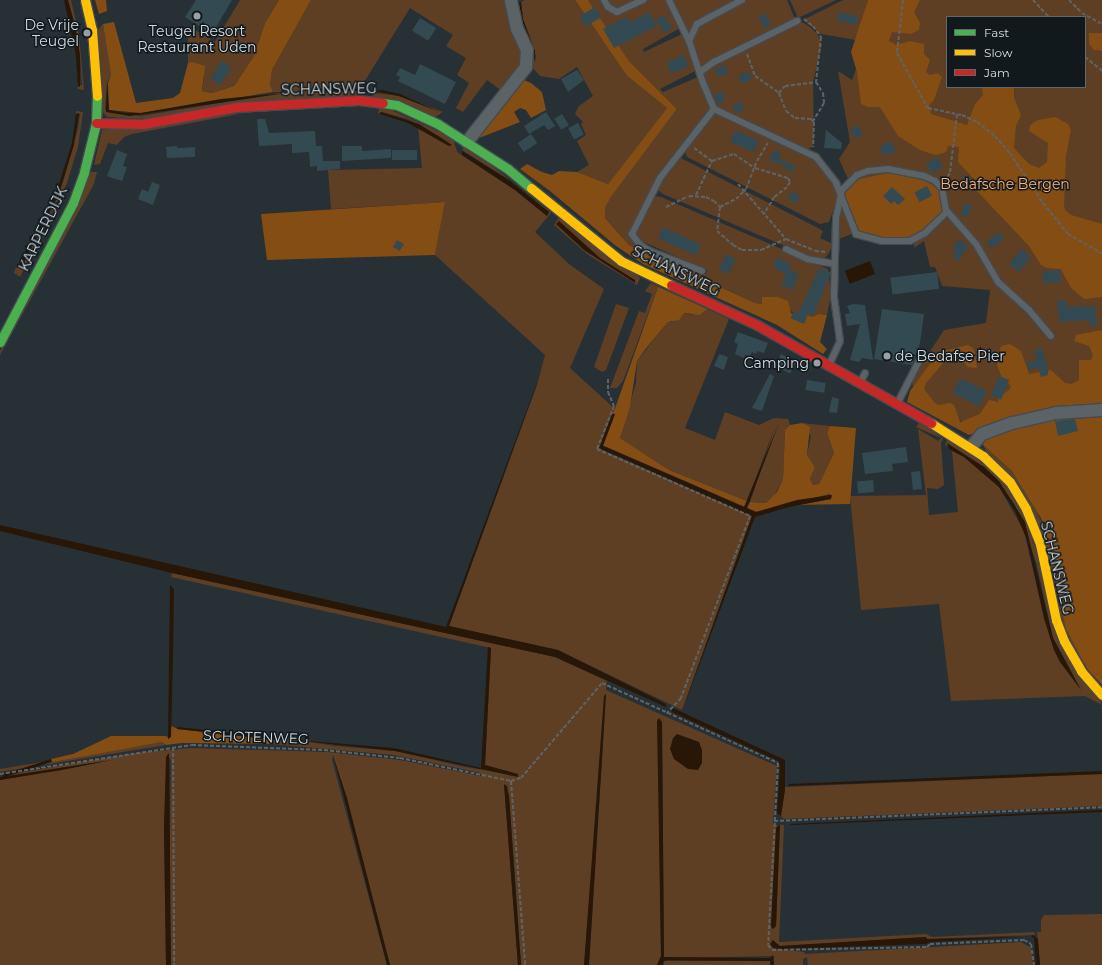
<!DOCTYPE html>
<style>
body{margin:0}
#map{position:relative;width:1102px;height:965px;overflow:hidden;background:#263035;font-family:Montserrat,sans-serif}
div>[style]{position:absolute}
.green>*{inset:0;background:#5f3f24;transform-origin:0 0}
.forest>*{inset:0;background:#844d13}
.water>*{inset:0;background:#281607;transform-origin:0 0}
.building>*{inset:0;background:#344a52;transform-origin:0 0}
.path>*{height:2px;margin-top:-1px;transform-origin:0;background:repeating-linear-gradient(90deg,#5c6467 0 4px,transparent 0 6px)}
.roads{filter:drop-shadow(1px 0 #434b50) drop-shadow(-1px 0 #434b50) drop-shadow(0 1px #434b50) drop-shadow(0 -1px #434b50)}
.lane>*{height:6px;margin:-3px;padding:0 3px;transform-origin:3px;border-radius:3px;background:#5c6366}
.street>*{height:12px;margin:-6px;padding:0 6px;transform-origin:6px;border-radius:6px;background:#5c6366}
.fast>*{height:9px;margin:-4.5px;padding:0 4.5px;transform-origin:4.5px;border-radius:4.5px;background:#4caf50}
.slow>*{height:9px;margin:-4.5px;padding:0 4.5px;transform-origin:4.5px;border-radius:4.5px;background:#ffc107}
.jam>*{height:9px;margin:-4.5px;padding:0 4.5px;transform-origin:4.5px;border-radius:4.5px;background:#c62828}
.dots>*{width:11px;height:11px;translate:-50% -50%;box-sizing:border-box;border:2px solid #11191d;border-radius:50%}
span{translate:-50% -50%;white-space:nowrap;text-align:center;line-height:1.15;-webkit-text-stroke:3px #11191d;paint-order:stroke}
.poi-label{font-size:14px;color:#d3dee4}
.right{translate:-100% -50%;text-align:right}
.left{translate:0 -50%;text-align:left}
.street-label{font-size:14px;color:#d3dee4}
.park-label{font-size:14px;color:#feb478}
.legend{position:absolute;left:946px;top:16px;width:140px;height:72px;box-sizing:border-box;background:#11191d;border:1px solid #5f686d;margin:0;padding:5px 7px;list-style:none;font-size:12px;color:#d3dee4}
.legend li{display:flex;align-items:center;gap:8px;height:20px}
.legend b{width:20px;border:1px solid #5f686d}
</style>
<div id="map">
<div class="green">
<i style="clip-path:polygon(68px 0,71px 0,79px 34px,84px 90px,78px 89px,78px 86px,82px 85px,80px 55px)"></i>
<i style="clip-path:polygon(240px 0,279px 0,265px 23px,254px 56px,234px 86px,212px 93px,202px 91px,204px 78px,188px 63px,188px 26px,215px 42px)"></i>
<i style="clip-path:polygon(evenodd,311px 0,507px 0,523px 55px,521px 67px,502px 91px,487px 80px,463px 112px,456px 108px,469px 83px,457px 75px,466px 58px,446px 46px,453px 35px,410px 8px,361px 87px,364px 87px,361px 95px,149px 119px,107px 117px,102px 111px,97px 31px,103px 24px,111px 75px,107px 83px,105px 110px,141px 116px,285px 92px,273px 92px,270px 85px,272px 70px,311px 0,360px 87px,362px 89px,339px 92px,320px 93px,318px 91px,360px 87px)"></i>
<i style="clip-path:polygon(525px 0,575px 0,627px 76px,667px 108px,608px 184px,577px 172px,589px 165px,577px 141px,586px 135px,581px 124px,583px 122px,575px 114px,579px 106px,593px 96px,577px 67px,559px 79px,540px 76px,532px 67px,514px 3px,518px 3px,535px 62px,536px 56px,523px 19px,521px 2px)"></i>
<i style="clip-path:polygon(588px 0,600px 0,612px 13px,620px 15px,647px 0,667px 0,680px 28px,643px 49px,644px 52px,684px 33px,697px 70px,660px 89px,663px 92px,698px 77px,710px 105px,709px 110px,658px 178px,630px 237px,633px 243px,706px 274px,707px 270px,637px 239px,634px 234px,654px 196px,661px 197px,828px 269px,831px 294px,827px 315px,819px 314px,812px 317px,803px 313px,795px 315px,778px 297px,769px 297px,762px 304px,755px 303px,629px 245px,605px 218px,605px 208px,611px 197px,677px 109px,629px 61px)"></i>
<i style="clip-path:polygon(607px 0,638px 0,619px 9px,612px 8px)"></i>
<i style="clip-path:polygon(672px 0,739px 0,696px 23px,688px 33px)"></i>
<i style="clip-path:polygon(746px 0,787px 0,795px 19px,700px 68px,693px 45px,693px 32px,703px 22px)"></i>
<i style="clip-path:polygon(790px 0,836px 0,798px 18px)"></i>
<i style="clip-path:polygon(843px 0,868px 0,856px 40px,821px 34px,803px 20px)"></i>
<i style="clip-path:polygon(evenodd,881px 0,1102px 0,1102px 671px,983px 445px,1012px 471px,1031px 498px,1042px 523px,1036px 492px,979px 428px,931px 409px,910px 382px,944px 330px,986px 323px,990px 290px,942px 286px,935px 267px,930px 267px,924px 241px,914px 248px,916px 223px,847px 177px,839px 159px,850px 142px,838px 71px,852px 80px,881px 0,947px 17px,1085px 17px,1085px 87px,947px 87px,947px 17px)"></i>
<i style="clip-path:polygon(797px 23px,804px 23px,810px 27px,818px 35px,822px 45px,813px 82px,814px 141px,812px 147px,808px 149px,715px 105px,704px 78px,705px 71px,714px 64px)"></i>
<i style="clip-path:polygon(372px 89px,376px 93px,399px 96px,443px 112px,435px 117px,373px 97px)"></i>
<i style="clip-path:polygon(380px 105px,453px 138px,457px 152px,515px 190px,547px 216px,549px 213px,509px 180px,462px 150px,467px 146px,551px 213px,535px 232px,569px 264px,604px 289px,570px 368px,615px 409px,602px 450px,752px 516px,682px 710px,558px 650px,449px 626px,536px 388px,545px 355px,435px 255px,445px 202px,331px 209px,328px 170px,422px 168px,418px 127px,451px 143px,408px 119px,381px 112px,378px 114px)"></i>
<i style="clip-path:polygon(76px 111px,83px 112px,78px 147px,67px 183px,20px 277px,14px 273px,16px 267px,22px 266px,54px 206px,63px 182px,78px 128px,80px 114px,76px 114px)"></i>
<i style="clip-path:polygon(245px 113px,132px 134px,124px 137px,117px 145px,108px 143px,100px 164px,94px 165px,102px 130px)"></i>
<i style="clip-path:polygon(713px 113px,801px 152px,822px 166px,834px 184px,838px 197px,829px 222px,820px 224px,687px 157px,684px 150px)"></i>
<i style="clip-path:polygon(679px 157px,816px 227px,823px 231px,820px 238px,833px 244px,829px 253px,825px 258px,808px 256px,663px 194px,658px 190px,658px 184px)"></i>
<i style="clip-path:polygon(91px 172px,97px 172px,94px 184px,0 355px,0 351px,65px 230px)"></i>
<i style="clip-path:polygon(843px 204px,854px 233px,839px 239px,839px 222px)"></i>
<i style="clip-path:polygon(559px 217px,640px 278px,637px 285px,587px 254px,554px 225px)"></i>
<i style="clip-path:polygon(651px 283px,729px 319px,685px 428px,715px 440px,725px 412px,759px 425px,774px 418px,788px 419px,790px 425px,785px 430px,783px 479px,773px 498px,766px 503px,750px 502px,775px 427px,747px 501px,669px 470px,620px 438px,636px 383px,637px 361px,668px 322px,672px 322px,683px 313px,693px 315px,658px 287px,623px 381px,617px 388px,610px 388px,639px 311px,645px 313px,652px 294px,645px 291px)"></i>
<i style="clip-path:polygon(616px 304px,629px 308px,606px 370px,602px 372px,594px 367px)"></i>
<i style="clip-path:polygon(920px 421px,943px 439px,941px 443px,944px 485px,938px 489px,927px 488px,929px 515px,958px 512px,952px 451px,964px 457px,999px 487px,1024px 531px,1044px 618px,1054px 650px,1081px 690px,1053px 638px,1036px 562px,1015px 504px,984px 467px,945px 445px,947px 440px,969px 451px,1012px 492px,1102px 705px,1085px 696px,951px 701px,939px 604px,861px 610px,850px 496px,926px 495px,918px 429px,938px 441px,941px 438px,916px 427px)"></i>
<i style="clip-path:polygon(802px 423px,830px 426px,827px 433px,834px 453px,819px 484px,813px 485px,810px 479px,815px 467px,807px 455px,811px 436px)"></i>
<i style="clip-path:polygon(172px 573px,555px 657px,607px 681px,606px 690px,777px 766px,773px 825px,777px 825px,771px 926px,772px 929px,776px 926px,780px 825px,784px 825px,779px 942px,926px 934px,932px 937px,1034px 932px,1035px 935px,926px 939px,926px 937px,780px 946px,772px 940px,776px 949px,804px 952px,805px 954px,1021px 942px,1031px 948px,1033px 965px,808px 965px,807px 957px,803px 959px,803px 965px,774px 965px,774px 956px,664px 958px,662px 722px,658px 721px,661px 956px,657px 965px,589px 965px,606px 694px,584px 965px,521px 965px,509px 796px,504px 785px,518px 965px,390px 965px,333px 755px,332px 760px,387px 965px,171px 965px,169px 896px,171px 760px,167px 754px,164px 828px,166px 965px,0 965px,0 780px,112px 760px,10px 776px,0 776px,137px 753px,191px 748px,327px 752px,400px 760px,481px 776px,481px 773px,394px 755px,270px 744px,270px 739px,277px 739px,277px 737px,336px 746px,395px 751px,465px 767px,518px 775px,485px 765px,491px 648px,171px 577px)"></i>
<i style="clip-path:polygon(162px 742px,166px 745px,0 772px,0 769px)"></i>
<i style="clip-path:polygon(1102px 774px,1102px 806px,784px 819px,781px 816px,785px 787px)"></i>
<i style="clip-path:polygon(1102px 914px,1102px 965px,1040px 965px,1037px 932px,1041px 932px,1041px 920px,1044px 915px)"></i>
<i style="left:664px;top:961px;width:106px;height:4px"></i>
</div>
<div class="forest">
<i style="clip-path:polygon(95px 0,106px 0,107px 11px,99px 14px)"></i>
<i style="clip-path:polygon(279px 0,311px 0,272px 70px,270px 85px,273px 92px,141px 113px,109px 110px,108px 83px,111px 75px,103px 24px,114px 22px,136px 103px,173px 98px,180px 93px,188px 63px,192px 62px,205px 66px,202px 91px,212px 93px,234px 86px,254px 56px,265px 23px)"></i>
<i style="clip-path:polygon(575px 0,588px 0,629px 61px,677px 109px,611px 197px,605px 208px,605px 218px,629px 245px,755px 303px,762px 304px,762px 297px,778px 297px,788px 301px,791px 313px,795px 315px,803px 313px,812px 317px,819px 314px,827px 315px,820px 342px,827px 349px,823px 354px,777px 325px,643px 264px,616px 246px,550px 191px,520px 169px,527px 164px,542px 172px,552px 175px,559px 171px,577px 172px,608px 184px,667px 108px,627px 76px)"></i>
<i style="clip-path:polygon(868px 0,920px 0,914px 12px,920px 23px,919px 30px,911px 34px,892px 32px,889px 41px,896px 45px,910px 41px,924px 44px,924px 54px,930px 60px,926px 72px,930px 75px,938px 73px,942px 77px,934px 100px,929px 105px,931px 114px,967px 125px,975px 104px,983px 95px,982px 87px,1014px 87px,1014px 98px,1021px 115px,1016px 126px,1014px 148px,1029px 164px,1039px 168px,1047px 162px,1048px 143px,1029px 131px,1030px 125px,1038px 120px,1055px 117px,1068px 124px,1071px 130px,1066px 156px,1064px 205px,1065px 210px,1071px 215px,1102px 224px,1102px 297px,1084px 299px,1071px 288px,1061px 269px,1047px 268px,1041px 265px,1029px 246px,977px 191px,974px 179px,958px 162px,959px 147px,948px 146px,946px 152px,936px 155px,920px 150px,898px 136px,880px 107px,868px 107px,861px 104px,857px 72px,851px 52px)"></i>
<i style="clip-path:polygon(1089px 33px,1102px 33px,1102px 51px,1094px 50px,1089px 44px)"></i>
<i style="clip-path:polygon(524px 80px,531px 83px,542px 92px,546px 110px,531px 118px,526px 110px,520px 108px,514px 112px,520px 122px,479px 138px)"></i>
<i style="clip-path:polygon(888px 173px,922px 179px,939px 189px,944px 211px,932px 226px,906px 241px,869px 237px,856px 230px,844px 197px,846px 188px,860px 179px)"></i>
<i style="clip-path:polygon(445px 202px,435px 255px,267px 260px,261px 214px)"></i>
<i style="clip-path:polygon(658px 287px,707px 309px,700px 315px,684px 313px,679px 320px,668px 322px,644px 351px,637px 361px,630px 407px,620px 438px,669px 470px,747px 501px,745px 507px,602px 445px)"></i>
<i style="clip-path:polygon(1102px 330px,1102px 408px,1001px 423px,969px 435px,907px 402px,910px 391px,939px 352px,968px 345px,973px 348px,975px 353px,977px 368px,968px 367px,962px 360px,944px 362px,926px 383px,924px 389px,935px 403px,939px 405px,950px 403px,954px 405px,960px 422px,980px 414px,989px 400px,998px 402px,1000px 396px,1009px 390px,1011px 386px,1002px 378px,997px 365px,1001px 346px,1010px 344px,1021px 351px,1029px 374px,1051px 370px,1065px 383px,1072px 384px,1079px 380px,1079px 360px,1091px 360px,1093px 355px,1089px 346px,1074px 341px,1076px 335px)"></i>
<i style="clip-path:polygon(1102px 413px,1102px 685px,1088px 670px,1066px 629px,1044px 523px,1012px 471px,983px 445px,985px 438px,1039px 420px)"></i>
<i style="clip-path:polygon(802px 423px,810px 427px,807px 455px,815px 467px,810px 479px,813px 485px,819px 484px,834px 453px,827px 433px,830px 426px,856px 428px,850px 504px,796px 505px,831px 499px,830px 494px,756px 512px,747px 508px,750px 502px,766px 503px,777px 492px,783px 479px,785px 430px,790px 425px)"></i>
<i style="clip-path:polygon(171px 726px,178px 729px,270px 739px,270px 744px,182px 743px,166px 745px,162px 742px,52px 762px,51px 759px,73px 754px,111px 736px,166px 736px,167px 738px)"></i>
</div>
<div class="water">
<i style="clip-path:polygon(64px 0,68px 0,75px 25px,80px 55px,80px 87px,78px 86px,76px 55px)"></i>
<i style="clip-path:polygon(521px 2px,523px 19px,535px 51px,535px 62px,534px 51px,521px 19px,518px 3px)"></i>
<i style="clip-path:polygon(107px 83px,109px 110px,126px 113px,141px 113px,221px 99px,286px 93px,130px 116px,106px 112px)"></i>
<i style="clip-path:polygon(360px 87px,360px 91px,318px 91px,319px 89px)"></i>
<i style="clip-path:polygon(382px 90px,400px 94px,439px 112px,399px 96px,374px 91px)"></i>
<i style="clip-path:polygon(381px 112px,419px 124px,452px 145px,449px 146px,408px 123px,380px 114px)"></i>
<i style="clip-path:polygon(79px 113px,74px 145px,59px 193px,22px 266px,17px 268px,59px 184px,72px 143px,76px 114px)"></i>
<i style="clip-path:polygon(462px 151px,509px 180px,549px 212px,547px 216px,515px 190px,462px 155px)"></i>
<i style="clip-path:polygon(559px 221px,600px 258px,635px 280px,635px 283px,584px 250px,556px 224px)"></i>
<i style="left:870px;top:261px;width:14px;height:27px;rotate:69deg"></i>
<i style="clip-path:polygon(545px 361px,449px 626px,558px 650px,666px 704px,666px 707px,555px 657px,172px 573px,0 531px,0 525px,446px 627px)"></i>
<i style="clip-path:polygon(612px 414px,615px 414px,603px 446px,744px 507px,779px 423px,747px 508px,756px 512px,797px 500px,832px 495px,831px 499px,789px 507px,755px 517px,684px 706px,752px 516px,599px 448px)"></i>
<i style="clip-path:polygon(947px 443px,984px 467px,999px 481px,1025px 522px,1053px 638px,1081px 690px,1060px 662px,1054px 650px,1044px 618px,1027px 540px,1015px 511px,999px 487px,964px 457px,949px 449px)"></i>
<i style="clip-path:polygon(170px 585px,174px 589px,173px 653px,171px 737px,168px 739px)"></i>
<i style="clip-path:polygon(488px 647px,491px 648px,485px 765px,518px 774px,518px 777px,395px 751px,284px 739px,394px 748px,481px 768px)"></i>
<i style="clip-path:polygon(606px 694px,589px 965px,584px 965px,604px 696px)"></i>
<i style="clip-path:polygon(673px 708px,785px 760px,785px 790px,781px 816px,777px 813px,780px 766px,778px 761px,672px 712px,671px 709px)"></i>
<i style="clip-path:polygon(659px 718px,662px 722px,664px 957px,770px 958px,773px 955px,774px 965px,771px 965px,770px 961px,667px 960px,664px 961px,662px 965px,657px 965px,661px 956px,657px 721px)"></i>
<i style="clip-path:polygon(177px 727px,277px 737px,277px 740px,177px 729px)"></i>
<i style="clip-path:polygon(677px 734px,699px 742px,702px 750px,702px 763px,698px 770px,688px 769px,674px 759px,670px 749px,673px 738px)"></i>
<i style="clip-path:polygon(169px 753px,171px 965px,166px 965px,164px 828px,166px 757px)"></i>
<i style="clip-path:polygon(333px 755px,347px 798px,390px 965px,387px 965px)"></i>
<i style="left:51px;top:759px;width:3px;height:51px;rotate:72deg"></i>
<i style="clip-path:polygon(112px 760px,62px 770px,0 780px,0 777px)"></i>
<i style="clip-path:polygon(1102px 771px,1102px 774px,788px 786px,789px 784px)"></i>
<i style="clip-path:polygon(504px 784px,507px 786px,509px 796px,521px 965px,518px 965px)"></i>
<i style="clip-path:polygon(1102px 810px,1102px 812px,790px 825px,791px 824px)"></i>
<i style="clip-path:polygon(780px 825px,776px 926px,773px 929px,771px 926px,776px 828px)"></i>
<i style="clip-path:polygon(1033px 935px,1038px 939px,1040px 965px,1036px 965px,1034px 938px,1031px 936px)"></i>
<i style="clip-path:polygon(926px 937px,927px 939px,1021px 937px,930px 942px,926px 944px,783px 949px,773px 948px,770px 944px,773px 940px,780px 946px)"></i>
</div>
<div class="building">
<i style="clip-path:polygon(196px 0,232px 0,212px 34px,185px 17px)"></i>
<i style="left:595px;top:7px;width:12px;height:18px;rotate:59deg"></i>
<i style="clip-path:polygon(649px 12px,657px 26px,614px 48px,603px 29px,626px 17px,630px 22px)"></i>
<i style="left:839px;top:12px;width:19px;height:9px;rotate:12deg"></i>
<i style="clip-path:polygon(766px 13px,771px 25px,764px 28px,758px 17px)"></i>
<i style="left:664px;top:15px;width:16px;height:9px;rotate:60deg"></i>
<i style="left:420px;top:18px;width:19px;height:15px;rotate:32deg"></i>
<i style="left:684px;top:55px;width:12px;height:19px;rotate:66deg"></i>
<i style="left:222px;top:61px;width:12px;height:21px;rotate:35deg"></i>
<i style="clip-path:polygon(420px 64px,456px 82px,445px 104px,398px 81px,400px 77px,396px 75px,400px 68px,415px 75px)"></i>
<i style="left:725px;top:65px;width:9px;height:11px;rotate:69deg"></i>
<i style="clip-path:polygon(577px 70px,584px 80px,568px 92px,561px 79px)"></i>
<i style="left:748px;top:71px;width:9px;height:11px;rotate:63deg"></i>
<i style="left:723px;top:92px;width:10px;height:9px;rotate:79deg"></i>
<i style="left:742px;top:102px;width:9px;height:9px;rotate:77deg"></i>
<i style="clip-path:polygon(546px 112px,555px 126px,548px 130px,544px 125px,529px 134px,524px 126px)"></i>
<i style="left:562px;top:114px;width:13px;height:9px;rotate:58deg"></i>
<i style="clip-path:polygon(257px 119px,265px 119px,269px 133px,315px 131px,316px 146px,322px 146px,323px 161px,340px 161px,340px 169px,317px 171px,317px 166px,310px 167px,309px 152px,292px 153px,292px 144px,259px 146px)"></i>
<i style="left:578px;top:123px;width:13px;height:11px;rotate:63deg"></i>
<i style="left:858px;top:125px;width:11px;height:9px;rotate:63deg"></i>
<i style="left:735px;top:130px;width:26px;height:13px;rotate:23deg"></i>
<i style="clip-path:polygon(826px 130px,842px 143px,841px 149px,824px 148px)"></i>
<i style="left:531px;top:134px;width:11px;height:16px;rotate:56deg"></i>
<i style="clip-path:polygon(892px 141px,896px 152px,883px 156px,880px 146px)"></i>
<i style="clip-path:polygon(177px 146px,177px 148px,195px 147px,195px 157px,167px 158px,166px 147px)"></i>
<i style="clip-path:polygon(342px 146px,362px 146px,362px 151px,391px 149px,391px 158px,342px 161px)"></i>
<i style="clip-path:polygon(117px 150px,127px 154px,123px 166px,127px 167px,122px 181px,107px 176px)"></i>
<i style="left:417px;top:150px;width:10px;height:25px;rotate:90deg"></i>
<i style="clip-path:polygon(774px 150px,781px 153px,779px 159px,797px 167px,790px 173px,778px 161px,776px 164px,769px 160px)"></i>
<i style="left:937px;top:157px;width:12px;height:13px;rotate:59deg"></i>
<i style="left:964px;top:175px;width:8px;height:12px;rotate:23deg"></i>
<i style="clip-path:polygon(152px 182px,160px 185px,153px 205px,138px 199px,142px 189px,148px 192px)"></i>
<i style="left:927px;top:186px;width:11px;height:14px;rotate:63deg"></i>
<i style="clip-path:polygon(892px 187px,905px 199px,898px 205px,894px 201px,891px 204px,883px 196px)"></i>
<i style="clip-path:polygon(791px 192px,800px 195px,797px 203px,788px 199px)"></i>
<i style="left:965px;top:203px;width:8px;height:12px;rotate:23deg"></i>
<i style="left:663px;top:227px;width:42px;height:12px;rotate:25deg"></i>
<i style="left:999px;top:232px;width:9px;height:16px;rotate:54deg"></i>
<i style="clip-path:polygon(959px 239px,968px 246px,959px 261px,952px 256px,956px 251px,953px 248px)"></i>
<i style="left:397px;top:240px;width:8px;height:8px;rotate:30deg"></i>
<i style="left:1021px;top:249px;width:13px;height:19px;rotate:39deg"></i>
<i style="left:726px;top:254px;width:11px;height:17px;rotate:27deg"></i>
<i style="clip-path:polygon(777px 257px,791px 264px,789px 269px,799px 274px,792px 290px,781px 285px,786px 274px,773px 267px)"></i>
<i style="clip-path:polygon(819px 268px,830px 272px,830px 275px,813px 316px,808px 314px,804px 324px,790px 318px,795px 311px,799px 312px)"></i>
<i style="left:1060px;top:270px;width:12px;height:18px;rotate:85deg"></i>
<i style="left:937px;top:272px;width:17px;height:47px;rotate:83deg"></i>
<i style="clip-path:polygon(1066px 300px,1067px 307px,1095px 306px,1097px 325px,1089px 326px,1089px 320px,1059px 322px,1057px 301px)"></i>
<i style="clip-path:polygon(853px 304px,865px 305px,873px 360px,862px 358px,859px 362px,850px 360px,860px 324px,847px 326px,845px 314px,850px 313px,847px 306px)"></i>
<i style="clip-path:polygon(882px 309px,924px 314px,920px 343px,912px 365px,874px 359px)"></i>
<i style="clip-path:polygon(738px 332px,768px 343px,764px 353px,757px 351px,756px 354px,752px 352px,750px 356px,745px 355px,744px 358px,735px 354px,738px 344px,734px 342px)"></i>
<i style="clip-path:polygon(1042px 349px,1048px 368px,1048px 375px,1041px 377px,1038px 367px,1029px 370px,1027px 362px,1037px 360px,1034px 350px)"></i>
<i style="clip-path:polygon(719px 354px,728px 357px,724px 370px,714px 366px)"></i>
<i style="left:781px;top:354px;width:17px;height:13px;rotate:28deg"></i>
<i style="clip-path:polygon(770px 374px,774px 376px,762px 411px,752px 408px)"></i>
<i style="left:999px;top:376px;width:11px;height:21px;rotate:22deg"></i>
<i style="left:960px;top:378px;width:30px;height:17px;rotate:26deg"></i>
<i style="left:807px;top:380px;width:19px;height:10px;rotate:9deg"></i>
<i style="clip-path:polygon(832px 397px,839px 399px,837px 413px,829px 412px)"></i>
<i style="clip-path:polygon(1075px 419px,1078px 431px,1058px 436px,1055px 421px)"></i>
<i style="clip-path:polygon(906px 447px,908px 462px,892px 464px,893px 471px,865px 474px,862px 453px)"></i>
<i style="left:920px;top:471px;width:18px;height:9px;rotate:84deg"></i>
<i style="left:873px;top:480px;width:12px;height:16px;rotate:85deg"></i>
</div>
<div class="path">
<i style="left:903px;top:0;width:53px;rotate:96.5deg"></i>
<i style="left:897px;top:53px;width:63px;rotate:60.6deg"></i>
<i style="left:928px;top:108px;width:35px;rotate:12deg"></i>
<i style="left:962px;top:115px;width:17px;rotate:25deg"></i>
<i style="left:977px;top:122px;width:23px;rotate:38deg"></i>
<i style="left:995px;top:136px;width:23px;rotate:49deg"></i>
<i style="left:1010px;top:153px;width:60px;rotate:56.6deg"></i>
<i style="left:1043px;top:203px;width:40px;rotate:51deg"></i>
<i style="left:1068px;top:234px;width:39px;rotate:30deg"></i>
<i style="left:1033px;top:0;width:23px;rotate:47deg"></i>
<i style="left:1069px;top:0;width:18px;rotate:45deg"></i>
<i style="left:1082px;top:13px;width:23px;rotate:29deg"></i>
<i style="left:804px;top:19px;width:11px;rotate:38deg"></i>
<i style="left:813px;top:26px;width:14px;rotate:54deg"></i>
<i style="left:821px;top:37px;width:45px;rotate:96.3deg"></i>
<i style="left:747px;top:54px;width:23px;rotate:70deg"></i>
<i style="left:755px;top:76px;width:29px;rotate:35deg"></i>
<i style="left:779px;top:93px;width:19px;rotate:69deg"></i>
<i style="left:786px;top:111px;width:11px;rotate:38deg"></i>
<i style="left:795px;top:118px;width:16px;rotate:4deg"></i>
<i style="left:811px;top:119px;width:4px;rotate:45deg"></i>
<i style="left:814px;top:122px;width:25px;rotate:92deg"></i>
<i style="left:1085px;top:57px;width:22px;rotate:39deg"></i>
<i style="left:779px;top:93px;width:9px;rotate:-49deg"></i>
<i style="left:785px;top:86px;width:31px;rotate:-7deg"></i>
<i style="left:816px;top:82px;width:13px;rotate:58deg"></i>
<i style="left:823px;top:93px;width:10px;rotate:84deg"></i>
<i style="left:824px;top:103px;width:21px;rotate:121deg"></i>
<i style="left:694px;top:148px;width:22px;rotate:36deg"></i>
<i style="left:712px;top:161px;width:23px;rotate:-18deg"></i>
<i style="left:734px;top:154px;width:25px;rotate:34deg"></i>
<i style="left:755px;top:168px;width:34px;rotate:17deg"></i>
<i style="left:788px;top:178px;width:4px;rotate:63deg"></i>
<i style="left:790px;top:182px;width:6px;rotate:121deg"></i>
<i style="left:787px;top:187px;width:16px;rotate:142deg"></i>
<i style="left:774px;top:197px;width:20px;rotate:120deg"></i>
<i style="left:945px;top:182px;width:11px;rotate:-63deg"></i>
<i style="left:950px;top:172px;width:58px;rotate:-83.1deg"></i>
<i style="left:738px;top:184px;width:73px;rotate:48.9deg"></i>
<i style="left:696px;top:195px;width:38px;rotate:-65deg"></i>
<i style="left:666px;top:207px;width:25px;rotate:-26deg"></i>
<i style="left:689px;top:196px;width:17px;rotate:3deg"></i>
<i style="left:706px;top:197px;width:9px;rotate:27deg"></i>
<i style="left:714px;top:201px;width:8px;rotate:45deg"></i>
<i style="left:720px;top:207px;width:24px;rotate:97deg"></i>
<i style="left:717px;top:231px;width:21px;rotate:41deg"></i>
<i style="left:733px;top:245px;width:10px;rotate:29deg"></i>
<i style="left:742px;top:250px;width:19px"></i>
<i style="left:761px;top:250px;width:27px;rotate:-24deg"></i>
<i style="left:786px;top:239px;width:31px;rotate:22deg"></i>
<i style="left:815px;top:251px;width:12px;rotate:5deg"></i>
<i style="left:720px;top:207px;width:18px;rotate:-27deg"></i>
<i style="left:736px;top:199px;width:14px;rotate:-45deg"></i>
<i style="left:746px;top:189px;width:30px;rotate:-69deg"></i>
<i style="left:757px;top:161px;width:21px;rotate:-59deg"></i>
<i style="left:608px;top:379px;width:13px;rotate:90deg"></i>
<i style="left:608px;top:392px;width:15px;rotate:67deg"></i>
<i style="left:614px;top:406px;width:46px;rotate:111.6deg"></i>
<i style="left:597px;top:449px;width:167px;rotate:23.6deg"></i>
<i style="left:750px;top:516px;width:195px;rotate:110.8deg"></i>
<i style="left:681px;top:698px;width:21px;rotate:133deg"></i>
<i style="left:173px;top:747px;width:218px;rotate:89.7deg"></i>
<i style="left:0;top:774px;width:194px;rotate:-8.6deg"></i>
<i style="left:192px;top:745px;width:132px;rotate:2.2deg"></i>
<i style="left:324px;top:750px;width:76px;rotate:6deg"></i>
<i style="left:400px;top:758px;width:113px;rotate:11.7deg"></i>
<i style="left:511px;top:781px;width:10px;rotate:-17deg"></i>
<i style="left:521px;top:778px;width:125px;rotate:-49.5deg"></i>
<i style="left:602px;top:683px;width:193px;rotate:24.4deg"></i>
<i style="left:778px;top:763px;width:182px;rotate:93.1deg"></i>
<i style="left:768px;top:945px;width:6px;rotate:51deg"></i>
<i style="left:772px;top:950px;width:155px;rotate:-1.1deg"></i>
<i style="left:927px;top:947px;width:4px;rotate:-45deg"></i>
<i style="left:930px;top:944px;width:94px;rotate:-2.4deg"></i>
<i style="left:1024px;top:940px;width:8px;rotate:30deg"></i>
<i style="left:1031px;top:944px;width:21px;rotate:82deg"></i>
<i style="left:511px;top:781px;width:185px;rotate:85.6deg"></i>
<i style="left:774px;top:821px;width:328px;rotate:-2.4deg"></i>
</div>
<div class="roads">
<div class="lane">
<i style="left:604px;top:0;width:8px;rotate:60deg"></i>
<i style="left:608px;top:7px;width:10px;rotate:29deg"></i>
<i style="left:617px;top:12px;width:29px;rotate:-25deg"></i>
<i style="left:669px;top:0;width:46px;rotate:64deg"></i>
<i style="left:689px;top:41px;width:44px;rotate:71.6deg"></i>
<i style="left:703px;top:83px;width:28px;rotate:67deg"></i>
<i style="left:714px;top:109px;width:113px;rotate:25.2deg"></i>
<i style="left:816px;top:157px;width:33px;rotate:52deg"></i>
<i style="left:836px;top:183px;width:55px;rotate:68.6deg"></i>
<i style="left:856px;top:234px;width:27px;rotate:15deg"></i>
<i style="left:882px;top:241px;width:28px"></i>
<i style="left:910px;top:241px;width:17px;rotate:-28deg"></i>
<i style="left:925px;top:233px;width:30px;rotate:-44deg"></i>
<i style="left:689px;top:41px;width:19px;rotate:-65deg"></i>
<i style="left:697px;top:24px;width:51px;rotate:-28.1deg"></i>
<i style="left:700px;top:72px;width:17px;rotate:-36deg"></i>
<i style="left:714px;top:62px;width:93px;rotate:-26.3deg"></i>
<i style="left:786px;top:249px;width:23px;rotate:25deg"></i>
<i style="left:807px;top:259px;width:27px;rotate:10deg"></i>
<i style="left:702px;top:271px;width:56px;rotate:-159deg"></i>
<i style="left:650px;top:251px;width:12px;rotate:-149deg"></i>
<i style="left:640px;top:245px;width:14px;rotate:-126deg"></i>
<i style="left:632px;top:234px;width:63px;rotate:-63.4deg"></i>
<i style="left:660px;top:178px;width:88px;rotate:-52deg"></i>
<i style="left:829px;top:365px;width:26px;rotate:-65deg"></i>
<i style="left:840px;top:341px;width:44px;rotate:-97.8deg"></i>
<i style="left:834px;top:297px;width:79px;rotate:-88.5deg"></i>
<i style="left:836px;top:218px;width:29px;rotate:-78deg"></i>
<i style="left:842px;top:190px;width:21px;rotate:-45deg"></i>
<i style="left:857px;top:175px;width:12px;rotate:-20deg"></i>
<i style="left:868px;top:171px;width:20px;rotate:-6deg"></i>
<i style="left:888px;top:169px;width:37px;rotate:11deg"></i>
<i style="left:924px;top:176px;width:12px;rotate:24deg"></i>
<i style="left:935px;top:181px;width:10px;rotate:45deg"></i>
<i style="left:942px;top:188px;width:22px;rotate:80deg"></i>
<i style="left:946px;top:210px;width:45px;rotate:48.6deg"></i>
<i style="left:976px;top:244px;width:44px;rotate:59.9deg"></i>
<i style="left:998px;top:282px;width:42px;rotate:42.1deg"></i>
<i style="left:1029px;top:310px;width:34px;rotate:50deg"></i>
<i style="left:860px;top:383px;width:11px;rotate:-63deg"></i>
<i style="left:897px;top:404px;width:48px;rotate:-62.9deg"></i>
</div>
<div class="street">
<i style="left:467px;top:142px;width:95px;rotate:-51.8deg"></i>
<i style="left:526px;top:67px;width:17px;rotate:-87deg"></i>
<i style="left:527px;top:50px;width:23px;rotate:-115deg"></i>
<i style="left:517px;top:29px;width:30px;rotate:-102deg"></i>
<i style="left:971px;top:447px;width:17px;rotate:-50deg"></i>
<i style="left:982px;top:434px;width:33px;rotate:-20deg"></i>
<i style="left:1013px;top:423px;width:44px;rotate:-13.1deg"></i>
<i style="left:1056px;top:413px;width:46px;rotate:-3.7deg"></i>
</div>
<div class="fast">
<i style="left:383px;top:103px;width:14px;rotate:8deg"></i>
<i style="left:397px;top:105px;width:45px;rotate:24.9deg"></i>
<i style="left:438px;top:124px;width:83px;rotate:32.7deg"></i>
<i style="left:508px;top:169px;width:30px;rotate:40deg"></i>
<i style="left:0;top:342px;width:157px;rotate:-62.3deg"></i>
<i style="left:73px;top:203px;width:33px;rotate:-70deg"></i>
<i style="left:84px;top:172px;width:50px;rotate:-76.2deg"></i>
<i style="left:96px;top:123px;width:27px;rotate:-88deg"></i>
</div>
<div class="slow">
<i style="left:85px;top:0;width:31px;rotate:77deg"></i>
<i style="left:92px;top:30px;width:66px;rotate:85.7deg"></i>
<i style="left:531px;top:188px;width:116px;rotate:39deg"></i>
<i style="left:621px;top:261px;width:55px;rotate:25.6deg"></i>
<i style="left:931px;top:423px;width:62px;rotate:32.4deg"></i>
<i style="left:983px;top:456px;width:37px;rotate:44deg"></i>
<i style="left:1010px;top:482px;width:31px;rotate:59deg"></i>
<i style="left:1026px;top:509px;width:38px;rotate:68deg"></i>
<i style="left:1040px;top:544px;width:78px;rotate:78.1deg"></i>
<i style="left:1056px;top:620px;width:22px;rotate:69deg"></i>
<i style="left:1064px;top:641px;width:34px;rotate:60deg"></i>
<i style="left:1081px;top:671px;width:32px;rotate:49deg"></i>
</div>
<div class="jam">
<i style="left:96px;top:123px;width:47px;rotate:1.2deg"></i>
<i style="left:143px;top:124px;width:96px;rotate:-10.3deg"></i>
<i style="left:237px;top:107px;width:122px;rotate:-3.3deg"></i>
<i style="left:359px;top:100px;width:24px;rotate:7deg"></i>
<i style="left:671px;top:285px;width:95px;rotate:24.9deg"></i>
<i style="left:757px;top:325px;width:200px;rotate:29.4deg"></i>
</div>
</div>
<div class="dots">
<i style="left:197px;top:16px;background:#96a1a7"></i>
<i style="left:87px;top:33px;background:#96a1a7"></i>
<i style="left:887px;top:356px;background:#96a1a7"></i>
<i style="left:817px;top:363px;background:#96a1a7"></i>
</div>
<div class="poi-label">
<span class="right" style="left:79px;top:33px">De Vrije<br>Teugel</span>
<span style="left:197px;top:39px">Teugel Resort<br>Restaurant Uden</span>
<span class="left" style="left:895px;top:356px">de Bedafse Pier</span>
<span class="right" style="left:809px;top:363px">Camping</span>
</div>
<div class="street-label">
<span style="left:329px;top:89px;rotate:-1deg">SCHANSWEG</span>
<span style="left:43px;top:229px;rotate:-64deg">KARPERDIJK</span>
<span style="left:676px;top:271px;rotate:26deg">SCHANSWEG</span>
<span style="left:1057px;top:568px;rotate:76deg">SCHANSWEG</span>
<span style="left:256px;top:737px;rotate:2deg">SCHOTENWEG</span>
</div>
<div class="park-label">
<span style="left:1005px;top:184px">Bedafsche Bergen</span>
</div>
<ul class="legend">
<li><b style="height:5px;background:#4caf50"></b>Fast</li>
<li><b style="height:5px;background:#ffc107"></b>Slow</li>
<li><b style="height:5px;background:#c62828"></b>Jam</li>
</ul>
</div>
